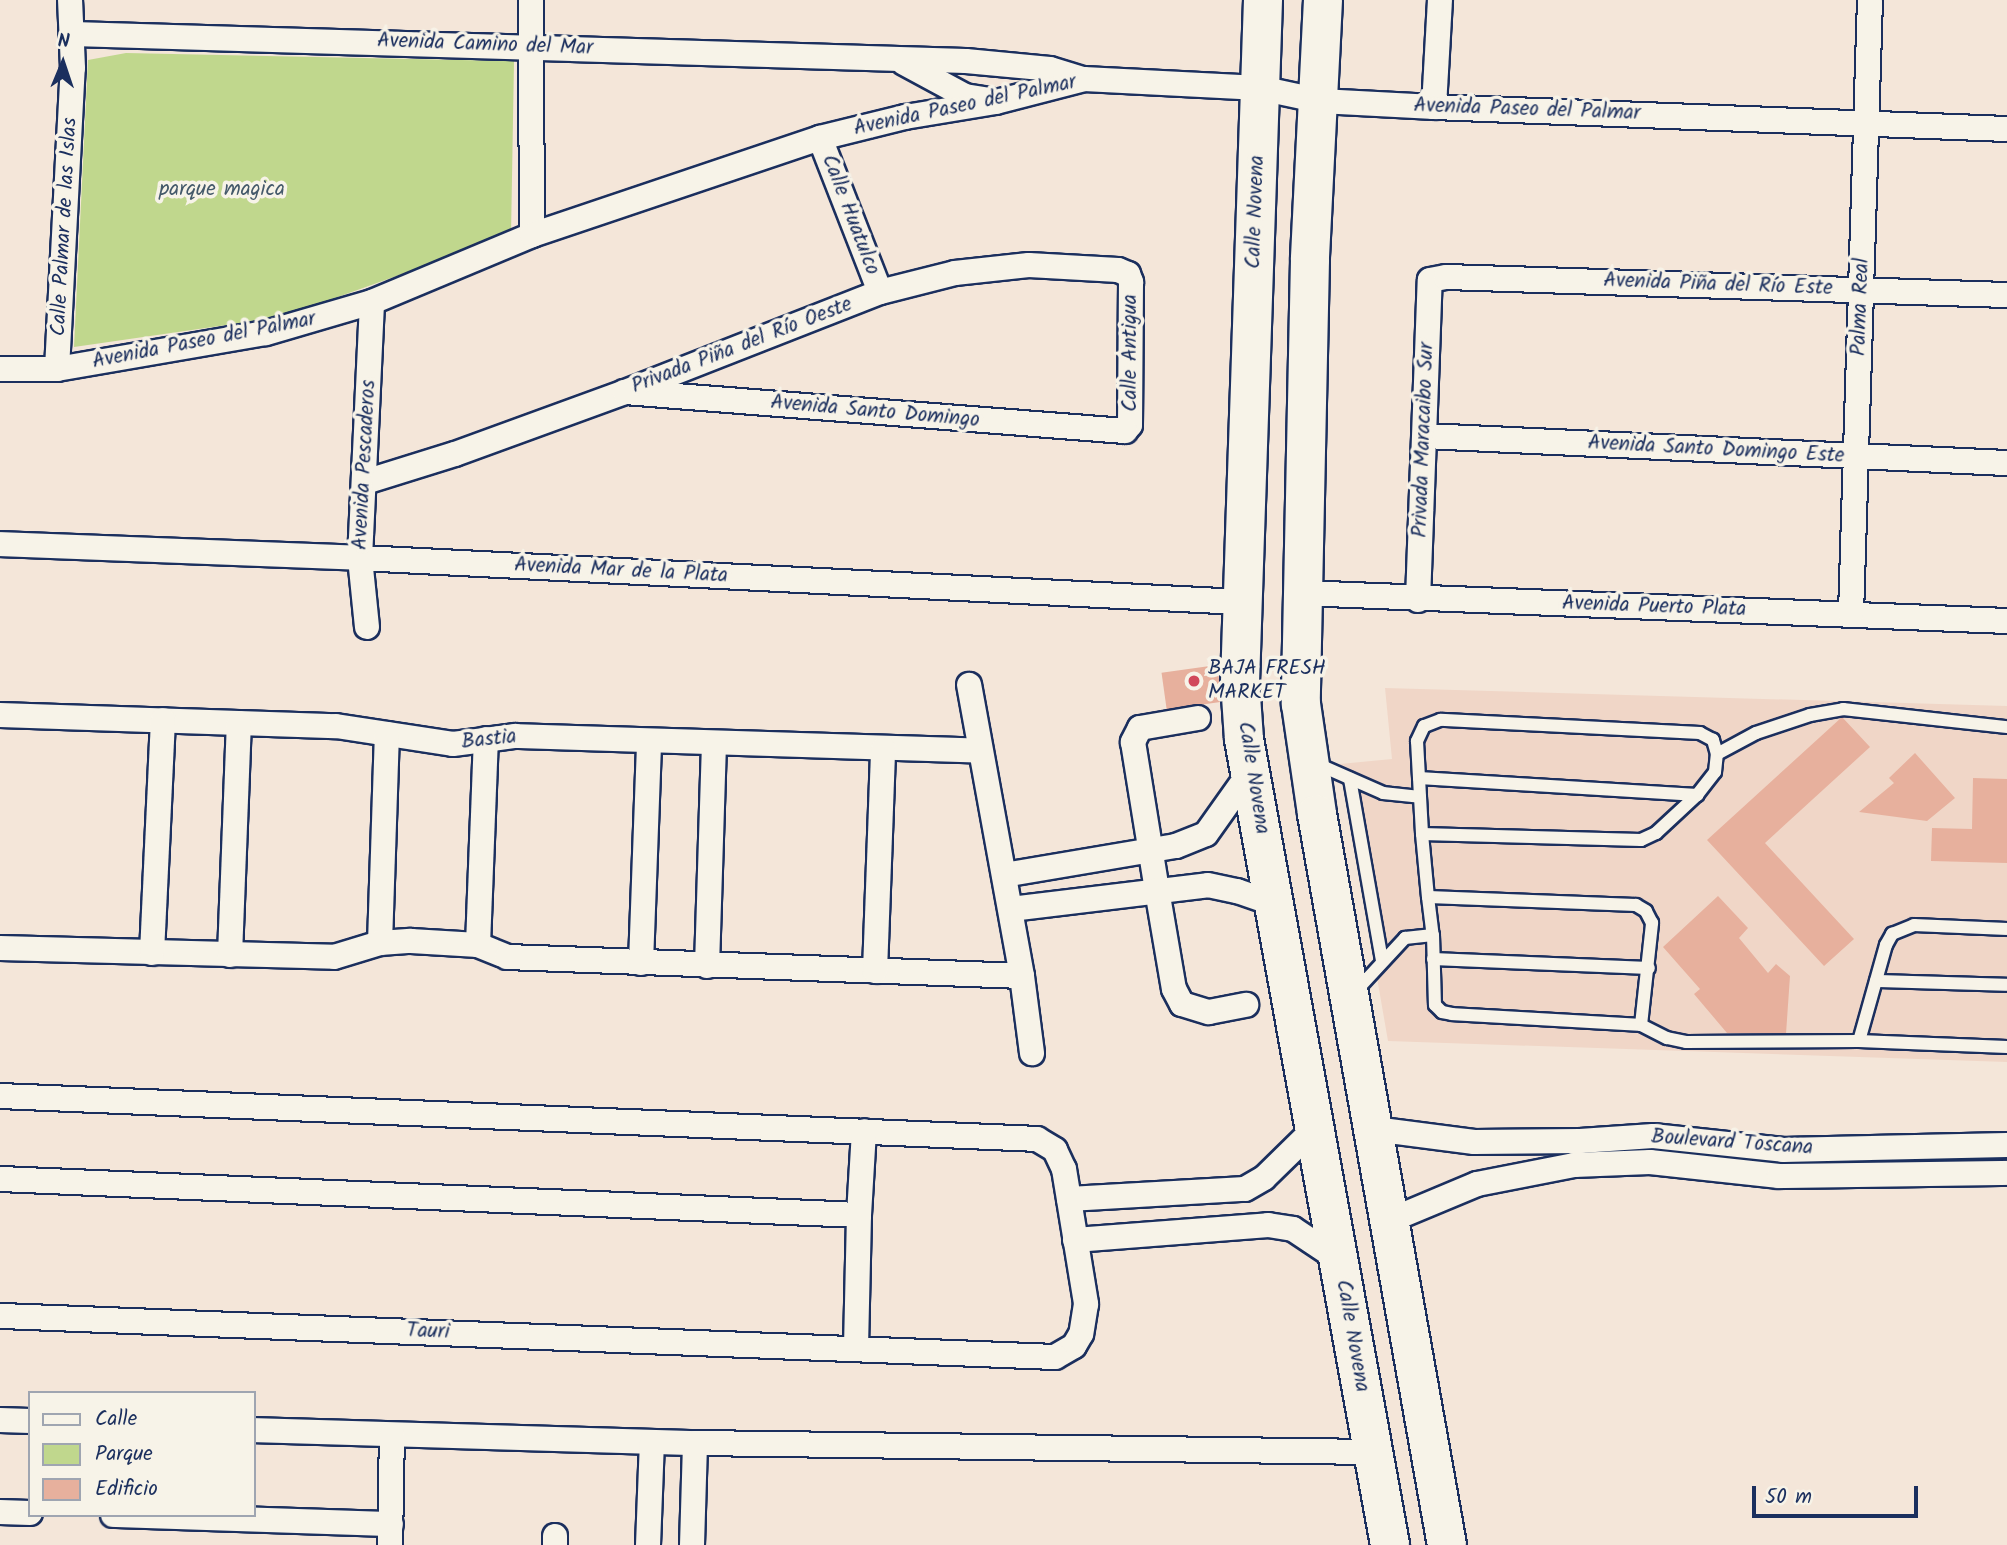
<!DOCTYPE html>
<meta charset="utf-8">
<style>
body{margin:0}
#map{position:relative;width:2007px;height:1545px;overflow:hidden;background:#f4e6d9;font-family:Kalam,sans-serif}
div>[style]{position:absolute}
.built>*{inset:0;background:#f0d6c7}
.green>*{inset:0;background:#c0d78d}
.building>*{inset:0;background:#e7b09d;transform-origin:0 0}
.roads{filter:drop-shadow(2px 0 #1b2f5e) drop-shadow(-2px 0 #1b2f5e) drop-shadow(0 2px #1b2f5e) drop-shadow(0 -2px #1b2f5e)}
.lane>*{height:12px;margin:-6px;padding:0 6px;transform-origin:6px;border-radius:6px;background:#f7f3e8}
.street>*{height:24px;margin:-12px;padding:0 12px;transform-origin:12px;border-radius:12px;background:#f7f3e8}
.primary>*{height:38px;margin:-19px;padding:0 19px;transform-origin:19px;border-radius:19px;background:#f7f3e8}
.dots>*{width:19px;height:19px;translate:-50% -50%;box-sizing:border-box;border:4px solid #f7f3e8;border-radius:50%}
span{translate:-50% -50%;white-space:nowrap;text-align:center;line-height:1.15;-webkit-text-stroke:7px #f7f3e8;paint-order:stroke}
.street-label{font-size:21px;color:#1b2f5e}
.park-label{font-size:21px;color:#44596a}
.poi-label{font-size:21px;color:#1b2f5e}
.left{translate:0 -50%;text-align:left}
.legend{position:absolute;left:28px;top:1391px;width:228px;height:126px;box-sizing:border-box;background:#f7f3e8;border:2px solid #9fa5b1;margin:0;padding:9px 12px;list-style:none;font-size:21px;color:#1b2f5e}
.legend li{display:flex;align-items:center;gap:14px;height:35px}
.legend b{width:35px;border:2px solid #9fa5b1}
.north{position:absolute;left:28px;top:28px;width:70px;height:70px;-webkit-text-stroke:5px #f7f3e8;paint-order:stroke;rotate:2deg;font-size:19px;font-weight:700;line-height:28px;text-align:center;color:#1b2f5e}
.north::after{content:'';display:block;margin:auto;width:24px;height:32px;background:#1b2f5e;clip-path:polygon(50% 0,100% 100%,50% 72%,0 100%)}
.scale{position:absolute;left:1752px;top:1486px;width:166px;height:32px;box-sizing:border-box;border:4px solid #1b2f5e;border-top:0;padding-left:9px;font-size:21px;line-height:24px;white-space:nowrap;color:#1b2f5e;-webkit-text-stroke:5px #f7f3e8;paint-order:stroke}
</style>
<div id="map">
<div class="built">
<i style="clip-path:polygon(1385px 688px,2007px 706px,2007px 1062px,1388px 1041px,1340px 764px,1392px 759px)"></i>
</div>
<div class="green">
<i style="clip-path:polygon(126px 53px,514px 61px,511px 235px,282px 317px,74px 347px,88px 60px)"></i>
</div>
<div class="building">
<i style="left:1217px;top:665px;width:37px;height:56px;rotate:82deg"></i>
<i style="clip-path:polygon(1842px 717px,1870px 747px,1765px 843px,1854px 939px,1824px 966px,1707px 840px)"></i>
<i style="clip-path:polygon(1915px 753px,1955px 798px,1927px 821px,1859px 812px,1894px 783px,1889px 778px)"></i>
<i style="clip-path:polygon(1973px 778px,2007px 779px,2007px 863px,1931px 861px,1932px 828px,1972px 829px)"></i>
<i style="clip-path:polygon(1718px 896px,1748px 928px,1739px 938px,1768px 973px,1776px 964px,1790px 976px,1786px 1034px,1727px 1033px,1694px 994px,1700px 989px,1663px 947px)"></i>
</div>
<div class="roads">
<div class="lane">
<i style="left:1717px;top:754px;width:44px;rotate:-28.3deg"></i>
<i style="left:1756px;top:733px;width:57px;rotate:-18.4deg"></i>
<i style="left:1810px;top:715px;width:34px;rotate:-10deg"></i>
<i style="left:1843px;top:709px;width:165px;rotate:6.3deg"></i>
<i style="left:1315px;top:763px;width:74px;rotate:23.8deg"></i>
<i style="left:1383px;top:793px;width:37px;rotate:6deg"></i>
<i style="left:1419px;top:778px;width:279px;rotate:3.5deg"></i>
<i style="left:1350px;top:779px;width:185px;rotate:80deg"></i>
<i style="left:1422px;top:834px;width:219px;rotate:1.6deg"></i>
<i style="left:1641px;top:840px;width:17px;rotate:-25deg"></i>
<i style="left:1656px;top:833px;width:56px;rotate:-42.8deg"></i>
<i style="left:1697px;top:795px;width:29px;rotate:-52deg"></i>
<i style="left:1715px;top:772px;width:18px;rotate:-84deg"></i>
<i style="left:1717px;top:754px;width:15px;rotate:-106deg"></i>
<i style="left:1713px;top:740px;width:15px;rotate:-152deg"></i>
<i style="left:1700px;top:733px;width:260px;rotate:-177.1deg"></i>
<i style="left:1440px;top:720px;width:17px;rotate:159deg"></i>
<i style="left:1424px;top:726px;width:17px;rotate:115deg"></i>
<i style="left:1417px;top:741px;width:93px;rotate:86.9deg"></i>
<i style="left:1422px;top:834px;width:63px;rotate:84.6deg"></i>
<i style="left:1428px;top:897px;width:38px;rotate:83deg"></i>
<i style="left:1433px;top:935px;width:70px;rotate:88.4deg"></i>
<i style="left:1435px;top:1005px;width:10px;rotate:45deg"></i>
<i style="left:1442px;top:1012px;width:10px;rotate:11deg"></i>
<i style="left:1452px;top:1014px;width:189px;rotate:3.3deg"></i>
<i style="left:1641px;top:1025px;width:103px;rotate:-83.8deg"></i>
<i style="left:1652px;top:923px;width:13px;rotate:-117deg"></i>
<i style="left:1646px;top:911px;width:12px;rotate:-149deg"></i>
<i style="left:1636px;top:905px;width:208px;rotate:-177.8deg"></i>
<i style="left:1433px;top:959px;width:216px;rotate:2.4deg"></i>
<i style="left:1876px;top:981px;width:131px;rotate:1.7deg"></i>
<i style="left:1355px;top:992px;width:74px;rotate:-47.2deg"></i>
<i style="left:1405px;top:938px;width:28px;rotate:-6deg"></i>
<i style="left:1641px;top:1025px;width:29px;rotate:27deg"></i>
<i style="left:1667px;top:1038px;width:19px;rotate:12deg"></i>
<i style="left:1686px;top:1042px;width:173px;rotate:-0.3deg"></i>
<i style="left:1859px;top:1041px;width:148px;rotate:2.3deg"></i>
<i style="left:1859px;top:1041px;width:100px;rotate:-74.3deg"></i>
<i style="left:1886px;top:945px;width:13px;rotate:-61deg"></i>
<i style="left:1892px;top:934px;width:24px;rotate:-22deg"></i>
<i style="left:1914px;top:925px;width:93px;rotate:2.5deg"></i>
</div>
<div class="street">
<i style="left:531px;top:0;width:235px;rotate:89.8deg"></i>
<i style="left:73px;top:34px;width:893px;rotate:1.73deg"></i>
<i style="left:966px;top:61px;width:84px;rotate:5.4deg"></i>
<i style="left:1050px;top:69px;width:34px;rotate:17deg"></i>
<i style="left:904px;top:63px;width:69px;rotate:28.4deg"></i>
<i style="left:965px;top:96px;width:24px;rotate:9deg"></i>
<i style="left:1434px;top:107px;width:107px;rotate:-86.8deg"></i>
<i style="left:820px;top:138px;width:165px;rotate:68.7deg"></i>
<i style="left:0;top:369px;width:57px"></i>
<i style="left:57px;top:369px;width:212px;rotate:-9.8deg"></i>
<i style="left:266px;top:333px;width:110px;rotate:-16.3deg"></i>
<i style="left:372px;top:302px;width:173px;rotate:-22.7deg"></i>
<i style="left:532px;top:235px;width:304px;rotate:-18.6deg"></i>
<i style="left:820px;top:138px;width:88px;rotate:-13.9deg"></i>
<i style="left:905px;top:117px;width:92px;rotate:-9.4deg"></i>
<i style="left:996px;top:102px;width:91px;rotate:-14.6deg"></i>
<i style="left:1084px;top:79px;width:176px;rotate:2.9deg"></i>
<i style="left:1260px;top:88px;width:61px;rotate:12.2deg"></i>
<i style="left:1320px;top:101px;width:114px;rotate:3deg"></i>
<i style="left:1434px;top:107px;width:573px;rotate:2.2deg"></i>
<i style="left:57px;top:369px;width:301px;rotate:-87deg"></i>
<i style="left:73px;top:68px;width:68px;rotate:-92.5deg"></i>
<i style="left:1425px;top:436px;width:583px;rotate:2.66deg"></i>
<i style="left:365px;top:482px;width:94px;rotate:-17.3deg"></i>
<i style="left:455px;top:454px;width:181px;rotate:-20deg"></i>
<i style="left:625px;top:392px;width:274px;rotate:-21.4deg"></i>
<i style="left:880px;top:292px;width:77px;rotate:-14.2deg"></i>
<i style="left:955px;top:273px;width:74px;rotate:-6.2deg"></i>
<i style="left:1029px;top:265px;width:89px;rotate:3.2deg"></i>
<i style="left:1118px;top:270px;width:11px;rotate:22deg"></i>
<i style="left:1128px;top:274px;width:9px;rotate:69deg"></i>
<i style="left:1131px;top:282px;width:143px;rotate:90.4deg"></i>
<i style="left:1130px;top:425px;width:8px;rotate:130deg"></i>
<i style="left:1125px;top:431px;width:502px;rotate:-175.54deg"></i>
<i style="left:0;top:544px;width:360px;rotate:2.2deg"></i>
<i style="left:360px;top:558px;width:883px;rotate:2.86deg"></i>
<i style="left:1301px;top:593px;width:707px;rotate:2.27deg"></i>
<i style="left:1418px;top:600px;width:320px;rotate:-87.9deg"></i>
<i style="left:1430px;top:280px;width:16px;rotate:-11deg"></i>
<i style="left:1446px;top:277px;width:561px;rotate:1.84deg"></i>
<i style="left:1851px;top:614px;width:614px;rotate:-88.23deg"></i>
<i style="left:367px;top:627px;width:69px;rotate:-95.8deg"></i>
<i style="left:360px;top:558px;width:256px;rotate:-87.3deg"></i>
<i style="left:0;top:715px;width:336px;rotate:1.9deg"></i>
<i style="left:336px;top:726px;width:118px;rotate:8.7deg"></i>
<i style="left:453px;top:744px;width:63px;rotate:-7.4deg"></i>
<i style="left:515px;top:736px;width:465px;rotate:1.8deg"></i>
<i style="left:1198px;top:718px;width:59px;rotate:170.2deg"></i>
<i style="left:1140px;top:728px;width:16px;rotate:117deg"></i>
<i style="left:1133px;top:742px;width:150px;rotate:80.8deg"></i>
<i style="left:1157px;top:890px;width:100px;rotate:80.3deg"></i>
<i style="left:1174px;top:989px;width:17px;rotate:62deg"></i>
<i style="left:1182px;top:1004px;width:28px;rotate:17deg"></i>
<i style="left:1209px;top:1012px;width:38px;rotate:-11deg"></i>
<i style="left:1004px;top:875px;width:174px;rotate:-9.6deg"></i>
<i style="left:1176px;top:846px;width:32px;rotate:-22deg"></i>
<i style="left:1206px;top:834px;width:76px;rotate:-54.6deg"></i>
<i style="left:1011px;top:909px;width:198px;rotate:-6.9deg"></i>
<i style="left:1208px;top:885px;width:30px;rotate:12deg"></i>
<i style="left:1237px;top:891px;width:39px;rotate:19deg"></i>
<i style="left:380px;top:943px;width:209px;rotate:-88.1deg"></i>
<i style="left:478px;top:945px;width:206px;rotate:-87.8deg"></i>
<i style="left:0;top:948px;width:334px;rotate:1.5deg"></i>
<i style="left:334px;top:957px;width:48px;rotate:-16.9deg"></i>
<i style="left:380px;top:943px;width:31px;rotate:-4deg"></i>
<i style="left:411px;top:941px;width:67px;rotate:3.4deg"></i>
<i style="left:478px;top:945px;width:31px;rotate:22deg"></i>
<i style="left:507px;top:957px;width:515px;rotate:2.11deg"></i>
<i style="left:1022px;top:976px;width:296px;rotate:-100.3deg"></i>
<i style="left:152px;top:953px;width:233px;rotate:-87.3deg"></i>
<i style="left:230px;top:955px;width:232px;rotate:-87.8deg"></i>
<i style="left:641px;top:963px;width:222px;rotate:-87.9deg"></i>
<i style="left:707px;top:966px;width:222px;rotate:-88.2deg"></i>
<i style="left:875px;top:971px;width:222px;rotate:-87.9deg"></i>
<i style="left:1022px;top:976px;width:78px;rotate:82.6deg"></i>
<i style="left:0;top:1096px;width:1038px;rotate:2.37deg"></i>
<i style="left:1037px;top:1139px;width:21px;rotate:31deg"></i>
<i style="left:1055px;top:1150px;width:21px;rotate:65deg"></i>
<i style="left:1064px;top:1169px;width:137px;rotate:80.7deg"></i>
<i style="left:1086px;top:1304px;width:30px;rotate:99deg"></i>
<i style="left:1081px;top:1334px;width:14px;rotate:120deg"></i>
<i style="left:1074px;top:1346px;width:22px;rotate:150deg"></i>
<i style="left:1055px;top:1357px;width:1056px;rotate:-177.77deg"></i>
<i style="left:1374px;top:1129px;width:101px;rotate:7.4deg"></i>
<i style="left:1474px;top:1142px;width:106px;rotate:-0.5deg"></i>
<i style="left:1580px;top:1141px;width:73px;rotate:-3.9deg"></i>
<i style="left:1653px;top:1136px;width:131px;rotate:6.1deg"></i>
<i style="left:1783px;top:1150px;width:224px;rotate:-1.3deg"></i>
<i style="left:0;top:1179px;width:860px;rotate:2.4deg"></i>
<i style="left:859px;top:1215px;width:132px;rotate:91.3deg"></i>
<i style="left:1069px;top:1199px;width:176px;rotate:-3.3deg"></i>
<i style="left:1245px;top:1189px;width:22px;rotate:-30deg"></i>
<i style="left:1264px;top:1178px;width:71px;rotate:-44.4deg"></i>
<i style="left:859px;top:1215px;width:84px;rotate:-86.6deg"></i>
<i style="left:1391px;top:1220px;width:93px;rotate:-22.7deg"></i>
<i style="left:1477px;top:1184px;width:99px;rotate:-11.1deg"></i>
<i style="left:1574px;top:1165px;width:76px;rotate:-2.3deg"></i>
<i style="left:1650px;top:1162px;width:130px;rotate:6.2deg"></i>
<i style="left:1779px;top:1176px;width:228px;rotate:-0.8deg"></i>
<i style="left:1075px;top:1240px;width:194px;rotate:-4.4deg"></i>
<i style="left:1268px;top:1225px;width:25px;rotate:9deg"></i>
<i style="left:1293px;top:1229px;width:54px;rotate:33.7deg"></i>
<i style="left:0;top:1420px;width:30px;rotate:2deg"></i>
<i style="left:254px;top:1430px;width:441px;rotate:1.7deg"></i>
<i style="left:695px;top:1443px;width:678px;rotate:0.76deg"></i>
<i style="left:0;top:1512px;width:30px;rotate:2deg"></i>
<i style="left:113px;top:1515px;width:278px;rotate:1.9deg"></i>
<i style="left:390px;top:1545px;width:110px;rotate:-89deg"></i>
<i style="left:555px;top:1545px;width:9px;rotate:-90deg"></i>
<i style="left:648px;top:1545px;width:103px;rotate:-87.8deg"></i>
<i style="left:692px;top:1545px;width:102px;rotate:-88.3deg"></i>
</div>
<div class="primary">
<i style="left:1263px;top:0;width:682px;rotate:91.93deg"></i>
<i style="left:1240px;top:682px;width:57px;rotate:86deg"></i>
<i style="left:1244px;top:739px;width:819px;rotate:79.73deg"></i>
<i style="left:1323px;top:0;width:260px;rotate:92.9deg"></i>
<i style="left:1310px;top:260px;width:444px;rotate:91.2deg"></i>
<i style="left:1301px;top:704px;width:111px;rotate:81.7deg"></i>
<i style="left:1317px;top:814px;width:742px;rotate:79.92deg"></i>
</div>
</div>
<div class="dots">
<i style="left:1194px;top:681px;background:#d1495b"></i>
</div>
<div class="street-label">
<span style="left:485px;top:45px;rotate:2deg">Avenida Camino del Mar</span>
<span style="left:965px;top:106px;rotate:-12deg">Avenida Paseo del Palmar</span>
<span style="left:1527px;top:110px;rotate:2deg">Avenida Paseo del Palmar</span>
<span style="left:1256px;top:212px;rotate:-88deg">Calle Novena</span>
<span style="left:850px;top:215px;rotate:69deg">Calle Huatulco</span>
<span style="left:65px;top:227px;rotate:-87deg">Calle Palmar de las Islas</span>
<span style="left:1718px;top:285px;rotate:2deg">Avenida Piña del Río Este</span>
<span style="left:1861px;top:307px;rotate:-88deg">Palma Real</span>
<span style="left:204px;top:341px;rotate:-11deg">Avenida Paseo del Palmar</span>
<span style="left:742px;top:346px;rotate:-21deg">Privada Piña del Río Oeste</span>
<span style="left:1131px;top:353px;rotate:-90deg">Calle Antigua</span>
<span style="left:875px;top:412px;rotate:5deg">Avenida Santo Domingo</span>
<span style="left:1424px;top:440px;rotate:-88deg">Privada Maracaibo Sur</span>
<span style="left:1716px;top:450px;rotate:3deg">Avenida Santo Domingo Este</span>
<span style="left:365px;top:465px;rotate:-87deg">Avenida Pescaderos</span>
<span style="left:621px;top:571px;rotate:3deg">Avenida Mar de la Plata</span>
<span style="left:1654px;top:607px;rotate:2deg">Avenida Puerto Plata</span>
<span style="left:489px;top:740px;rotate:-6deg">Bastia</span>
<span style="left:1253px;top:778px;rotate:81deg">Calle Novena</span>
<span style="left:1732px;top:1143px;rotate:4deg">Boulevard Toscana</span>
<span style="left:428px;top:1332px;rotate:2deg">Tauri</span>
<span style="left:1352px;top:1336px;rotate:80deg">Calle Novena</span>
</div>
<div class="park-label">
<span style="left:222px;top:190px">parque magica</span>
</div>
<div class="poi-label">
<span class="left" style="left:1208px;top:681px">BAJA FRESH<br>MARKET</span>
</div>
<ul class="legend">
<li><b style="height:9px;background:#f7f3e8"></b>Calle</li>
<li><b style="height:19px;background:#c0d78d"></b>Parque</li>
<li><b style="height:19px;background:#e7b09d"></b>Edificio</li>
</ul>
<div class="north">N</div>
<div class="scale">50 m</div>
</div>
